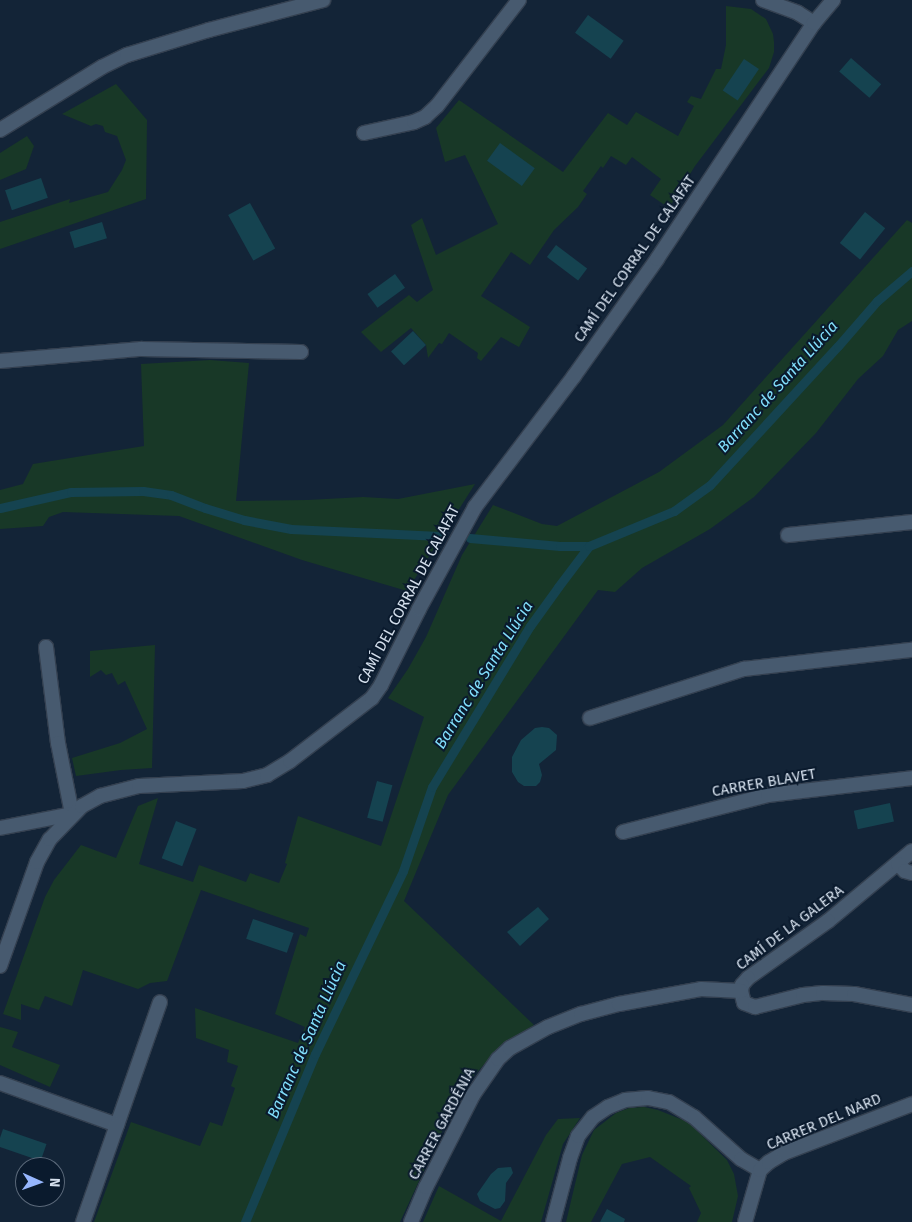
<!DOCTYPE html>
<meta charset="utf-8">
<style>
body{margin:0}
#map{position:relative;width:912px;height:1222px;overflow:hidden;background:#132437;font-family:"Fira Sans",sans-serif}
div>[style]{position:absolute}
.green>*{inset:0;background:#183827}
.water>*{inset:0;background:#154350;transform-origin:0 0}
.stream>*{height:9px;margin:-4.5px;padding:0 4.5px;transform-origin:4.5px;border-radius:4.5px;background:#154350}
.roads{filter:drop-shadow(1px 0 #344050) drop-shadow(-1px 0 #344050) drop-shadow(0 1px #344050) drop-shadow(0 -1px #344050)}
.service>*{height:14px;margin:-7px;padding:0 7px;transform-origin:7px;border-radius:7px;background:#475a6f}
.minor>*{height:14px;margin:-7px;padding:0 7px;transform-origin:7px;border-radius:7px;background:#475a6f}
span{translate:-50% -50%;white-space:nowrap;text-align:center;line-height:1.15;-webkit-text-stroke:4px #0a1a2d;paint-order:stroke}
.street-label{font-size:15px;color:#d5e0ed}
.water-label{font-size:16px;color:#81defb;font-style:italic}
.north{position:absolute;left:15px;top:1157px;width:50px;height:50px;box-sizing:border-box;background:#0a1a2d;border:1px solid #5b697a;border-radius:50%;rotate:92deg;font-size:14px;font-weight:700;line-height:20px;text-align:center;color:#d5e0ed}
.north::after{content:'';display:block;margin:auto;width:18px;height:22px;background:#96b6fd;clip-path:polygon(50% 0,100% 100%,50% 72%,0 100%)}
</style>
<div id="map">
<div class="green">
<i style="clip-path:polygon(726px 6px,751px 9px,766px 19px,773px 34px,774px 42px,774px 52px,769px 68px,695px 166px,669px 208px,650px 195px,661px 179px,632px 157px,626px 165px,611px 156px,603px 168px,601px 166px,583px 191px,587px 194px,578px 207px,554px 230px,530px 265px,511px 252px,481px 296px,530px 327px,519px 347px,501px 337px,481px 361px,477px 358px,478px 353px,449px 333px,442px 344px,439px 343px,428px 358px,426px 345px,411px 328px,381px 352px,361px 332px,409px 295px,417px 302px,433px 290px,411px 225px,422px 218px,436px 255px,498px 224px,465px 155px,445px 162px,436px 128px,459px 100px,563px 172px,608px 113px,627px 125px,636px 112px,678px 136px,694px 106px,687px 102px,691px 96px,701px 99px,716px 69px,721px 69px,726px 45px)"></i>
<i style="clip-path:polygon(116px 84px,147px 120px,146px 199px,0 249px,0 222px,70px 199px,69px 203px,108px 192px,122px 170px,126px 160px,117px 136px,105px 132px,103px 126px,96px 124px,91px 126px,62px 114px)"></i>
<i style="clip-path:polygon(27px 136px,34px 146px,26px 169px,0 180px,0 153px)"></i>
<i style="clip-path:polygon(907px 220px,912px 223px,912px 321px,898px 330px,883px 356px,858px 379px,816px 433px,754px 497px,710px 529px,642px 568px,615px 592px,598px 590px,448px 795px,404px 901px,534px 1025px,500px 1047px,470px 1080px,445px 1125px,400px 1222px,94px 1222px,131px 1122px,200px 1146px,210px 1122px,222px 1126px,235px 1088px,231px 1086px,238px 1066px,227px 1062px,229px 1050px,196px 1038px,195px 1008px,298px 1043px,305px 1027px,275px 1014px,300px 934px,306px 937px,309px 928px,201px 890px,167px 981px,150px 983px,138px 989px,83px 970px,72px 1006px,45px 996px,39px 1010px,21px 1004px,21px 1020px,3px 1014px,45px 897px,54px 880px,81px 845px,116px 858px,138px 806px,158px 798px,139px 864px,193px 882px,199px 865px,246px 882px,250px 873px,279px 883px,287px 864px,285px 863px,298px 816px,381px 846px,424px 717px,388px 698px,408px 669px,426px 637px,462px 555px,493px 505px,542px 524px,557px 526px,659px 472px,723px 425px)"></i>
<i style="clip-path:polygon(210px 360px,249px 363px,236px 501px,307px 500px,363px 497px,398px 499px,475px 484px,407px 591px,302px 560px,179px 516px,63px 512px,49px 517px,43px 526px,0 529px,0 490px,23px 484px,33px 464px,144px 446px,141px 364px)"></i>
<i style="clip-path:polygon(155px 645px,152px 768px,121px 770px,76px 776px,72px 758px,120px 743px,147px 729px,125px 681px,118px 685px,112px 673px,106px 675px,101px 670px,90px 677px,90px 651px)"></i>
<i style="clip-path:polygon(0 1027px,18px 1032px,12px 1047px,60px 1065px,50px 1087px,0 1065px)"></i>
<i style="clip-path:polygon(644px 1107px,658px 1110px,688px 1122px,727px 1160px,734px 1174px,738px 1196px,732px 1222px,697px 1222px,701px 1213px,689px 1188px,691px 1186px,650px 1157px,622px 1164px,591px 1222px,566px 1222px,582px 1155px,594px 1130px,616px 1113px,629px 1108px)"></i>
<i style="clip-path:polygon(580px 1118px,563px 1144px,541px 1222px,423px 1222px,439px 1186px,501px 1221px,546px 1135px,558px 1119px)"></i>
</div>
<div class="water">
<i style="left:588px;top:15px;width:44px;height:22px;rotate:36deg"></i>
<i style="left:851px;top:58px;width:40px;height:18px;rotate:41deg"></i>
<i style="left:744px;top:59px;width:18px;height:38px;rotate:34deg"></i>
<i style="left:500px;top:143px;width:43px;height:22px;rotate:36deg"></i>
<i style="left:41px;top:178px;width:21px;height:38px;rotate:71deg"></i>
<i style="left:250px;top:203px;width:52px;height:25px;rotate:61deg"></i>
<i style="left:865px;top:212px;width:26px;height:40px;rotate:39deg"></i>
<i style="left:102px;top:222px;width:17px;height:34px;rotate:73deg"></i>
<i style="left:556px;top:245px;width:39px;height:15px;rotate:37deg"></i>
<i style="left:395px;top:274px;width:17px;height:34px;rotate:54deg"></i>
<i style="left:413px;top:331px;width:19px;height:30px;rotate:47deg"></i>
<i style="clip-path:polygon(542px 727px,549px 728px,557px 735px,556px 750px,539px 764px,542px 775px,540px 782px,536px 786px,524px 786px,518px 782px,512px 772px,512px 757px,521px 740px,535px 728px)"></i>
<i style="left:377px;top:781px;width:16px;height:38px;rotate:15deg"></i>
<i style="left:890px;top:803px;width:19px;height:37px;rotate:78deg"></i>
<i style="left:176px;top:821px;width:22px;height:40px;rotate:21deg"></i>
<i style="clip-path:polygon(538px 907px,549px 919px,520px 946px,507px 932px)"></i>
<i style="left:253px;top:919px;width:43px;height:21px;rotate:19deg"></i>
<i style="left:3px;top:1129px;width:46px;height:18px;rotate:19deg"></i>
<i style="clip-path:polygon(511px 1167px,513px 1173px,506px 1183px,505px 1201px,500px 1208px,495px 1209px,480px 1201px,477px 1194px,491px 1174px,498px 1168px)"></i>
<i style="clip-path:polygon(607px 1209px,625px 1219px,624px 1222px,600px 1222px)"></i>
</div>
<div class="stream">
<i style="left:0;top:508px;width:73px;rotate:-12.7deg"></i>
<i style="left:71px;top:492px;width:72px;rotate:-0.8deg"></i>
<i style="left:143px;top:491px;width:28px;rotate:8deg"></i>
<i style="left:171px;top:495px;width:36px;rotate:21deg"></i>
<i style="left:205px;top:508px;width:41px;rotate:17.1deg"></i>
<i style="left:244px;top:520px;width:48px;rotate:10.8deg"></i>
<i style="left:291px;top:529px;width:149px;rotate:2.7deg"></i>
<i style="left:470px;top:538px;width:90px;rotate:5.1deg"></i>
<i style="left:560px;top:546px;width:29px"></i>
<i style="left:245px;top:1222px;width:182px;rotate:-67.4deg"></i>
<i style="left:315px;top:1054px;width:203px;rotate:-64.3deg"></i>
<i style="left:403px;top:871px;width:89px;rotate:-71deg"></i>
<i style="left:432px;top:787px;width:188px;rotate:-58.7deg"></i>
<i style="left:530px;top:626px;width:48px;rotate:-54.3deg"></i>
<i style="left:558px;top:587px;width:51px;rotate:-52.9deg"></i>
<i style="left:589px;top:546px;width:92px;rotate:-22.4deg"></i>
<i style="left:674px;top:511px;width:44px;rotate:-35.8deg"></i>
<i style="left:710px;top:485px;width:189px;rotate:-47.4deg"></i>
<i style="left:838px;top:346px;width:60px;rotate:-49.1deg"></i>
<i style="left:877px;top:301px;width:46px;rotate:-40.6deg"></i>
</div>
<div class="roads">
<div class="service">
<i style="left:788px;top:535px;width:125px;rotate:-6deg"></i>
<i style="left:46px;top:647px;width:97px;rotate:82.9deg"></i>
<i style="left:58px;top:743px;width:72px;rotate:78.8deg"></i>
<i style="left:590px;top:718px;width:162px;rotate:-17.7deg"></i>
<i style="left:744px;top:669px;width:169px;rotate:-6.5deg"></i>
<i style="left:623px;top:832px;width:150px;rotate:-14.3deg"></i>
<i style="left:768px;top:795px;width:145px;rotate:-6.7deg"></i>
<i style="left:0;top:1083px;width:124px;rotate:19.7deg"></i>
<i style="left:117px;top:1125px;width:130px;rotate:-70.7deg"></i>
<i style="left:83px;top:1222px;width:103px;rotate:-70.7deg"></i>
</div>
<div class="minor">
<i style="left:763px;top:0;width:37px;rotate:20deg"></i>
<i style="left:798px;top:13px;width:19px;rotate:32deg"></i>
<i style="left:0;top:130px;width:120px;rotate:-31.7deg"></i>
<i style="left:102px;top:67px;width:28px;rotate:-26deg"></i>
<i style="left:127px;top:55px;width:86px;rotate:-17deg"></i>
<i style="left:209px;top:30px;width:118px;rotate:-14.7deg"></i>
<i style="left:364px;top:133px;width:51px;rotate:-12.4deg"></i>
<i style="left:414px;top:122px;width:12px;rotate:-24deg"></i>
<i style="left:425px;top:117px;width:16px;rotate:-43deg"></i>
<i style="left:437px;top:106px;width:134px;rotate:-52.3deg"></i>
<i style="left:0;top:361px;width:142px;rotate:-4.9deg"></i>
<i style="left:141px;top:349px;width:160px;rotate:1.1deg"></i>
<i style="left:0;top:828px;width:73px;rotate:-11deg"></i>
<i style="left:912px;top:851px;width:109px;rotate:140.2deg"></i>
<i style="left:828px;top:921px;width:98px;rotate:144.5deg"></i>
<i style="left:748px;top:978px;width:9px;rotate:131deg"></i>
<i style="left:742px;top:985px;width:6px;rotate:99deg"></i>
<i style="left:741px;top:991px;width:12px;rotate:76deg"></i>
<i style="left:744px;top:1003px;width:12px;rotate:20deg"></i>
<i style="left:755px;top:1007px;width:49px;rotate:-14deg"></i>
<i style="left:803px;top:995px;width:20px;rotate:-6deg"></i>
<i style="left:823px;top:993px;width:31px;rotate:2deg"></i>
<i style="left:854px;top:994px;width:59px;rotate:10.7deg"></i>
<i style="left:898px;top:864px;width:10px;rotate:45deg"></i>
<i style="left:905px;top:871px;width:7px;rotate:16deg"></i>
<i style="left:0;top:966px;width:110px;rotate:-70.4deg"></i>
<i style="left:37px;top:862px;width:26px;rotate:-61deg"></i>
<i style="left:50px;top:839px;width:46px;rotate:-45.9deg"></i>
<i style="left:82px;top:806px;width:21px;rotate:-29deg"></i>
<i style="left:100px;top:796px;width:40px;rotate:-14.4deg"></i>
<i style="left:139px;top:786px;width:104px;rotate:-2.8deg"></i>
<i style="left:243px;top:781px;width:25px;rotate:-14deg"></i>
<i style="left:267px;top:775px;width:27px;rotate:-31deg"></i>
<i style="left:290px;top:761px;width:103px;rotate:-37.5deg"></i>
<i style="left:372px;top:698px;width:16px;rotate:-55deg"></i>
<i style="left:381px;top:685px;width:85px;rotate:-63.4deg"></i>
<i style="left:419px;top:609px;width:116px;rotate:-61.2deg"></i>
<i style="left:475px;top:507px;width:164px;rotate:-52.9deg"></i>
<i style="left:574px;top:376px;width:143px;rotate:-54.6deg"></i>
<i style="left:657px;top:259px;width:283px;rotate:-56.4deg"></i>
<i style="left:814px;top:23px;width:30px;rotate:-50deg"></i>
<i style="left:411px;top:1222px;width:38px;rotate:-67deg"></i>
<i style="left:426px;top:1187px;width:103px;rotate:-62.9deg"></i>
<i style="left:473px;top:1095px;width:44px;rotate:-55.2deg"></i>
<i style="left:498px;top:1059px;width:16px;rotate:-43deg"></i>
<i style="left:510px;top:1048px;width:43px;rotate:-28.9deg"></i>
<i style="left:548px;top:1027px;width:35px;rotate:-22deg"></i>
<i style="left:581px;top:1014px;width:39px;rotate:-15deg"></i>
<i style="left:619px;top:1004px;width:83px;rotate:-10.4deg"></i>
<i style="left:701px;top:989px;width:40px;rotate:2.9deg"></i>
<i style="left:553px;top:1222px;width:66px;rotate:-75.1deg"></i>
<i style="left:570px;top:1158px;width:23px;rotate:-70deg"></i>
<i style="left:578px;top:1136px;width:24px;rotate:-52deg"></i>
<i style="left:593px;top:1117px;width:18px;rotate:-34deg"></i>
<i style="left:608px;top:1107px;width:18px;rotate:-22deg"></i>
<i style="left:625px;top:1100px;width:23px;rotate:-5deg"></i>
<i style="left:648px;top:1098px;width:21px;rotate:11deg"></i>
<i style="left:669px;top:1102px;width:29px;rotate:31deg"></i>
<i style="left:694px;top:1117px;width:63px;rotate:41.8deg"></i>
<i style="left:741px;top:1159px;width:22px;rotate:30deg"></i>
<i style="left:745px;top:1222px;width:54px;rotate:-73.9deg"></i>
<i style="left:760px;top:1170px;width:12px;rotate:-42deg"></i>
<i style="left:769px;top:1162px;width:17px;rotate:-31deg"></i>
<i style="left:784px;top:1153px;width:137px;rotate:-20.9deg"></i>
</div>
</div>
<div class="street-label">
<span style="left:635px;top:259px;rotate:-55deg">CAMÍ DEL CORRAL DE CALAFAT</span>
<span style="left:409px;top:595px;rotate:-62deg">CAMÍ DEL CORRAL DE CALAFAT</span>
<span style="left:764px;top:783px;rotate:-10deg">CARRER BLAVET</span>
<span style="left:790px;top:928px;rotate:-37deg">CAMÍ DE LA GALERA</span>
<span style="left:824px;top:1122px;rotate:-23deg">CARRER DEL NARD</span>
<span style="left:442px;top:1124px;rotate:-62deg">CARRER GARDÉNIA</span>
</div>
<div class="water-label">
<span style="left:778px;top:387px;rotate:-48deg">Barranc de Santa Llúcia</span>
<span style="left:484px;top:675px;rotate:-58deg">Barranc de Santa Llúcia</span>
<span style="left:307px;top:1040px;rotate:-66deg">Barranc de Santa Llúcia</span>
</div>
<div class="north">N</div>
</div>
